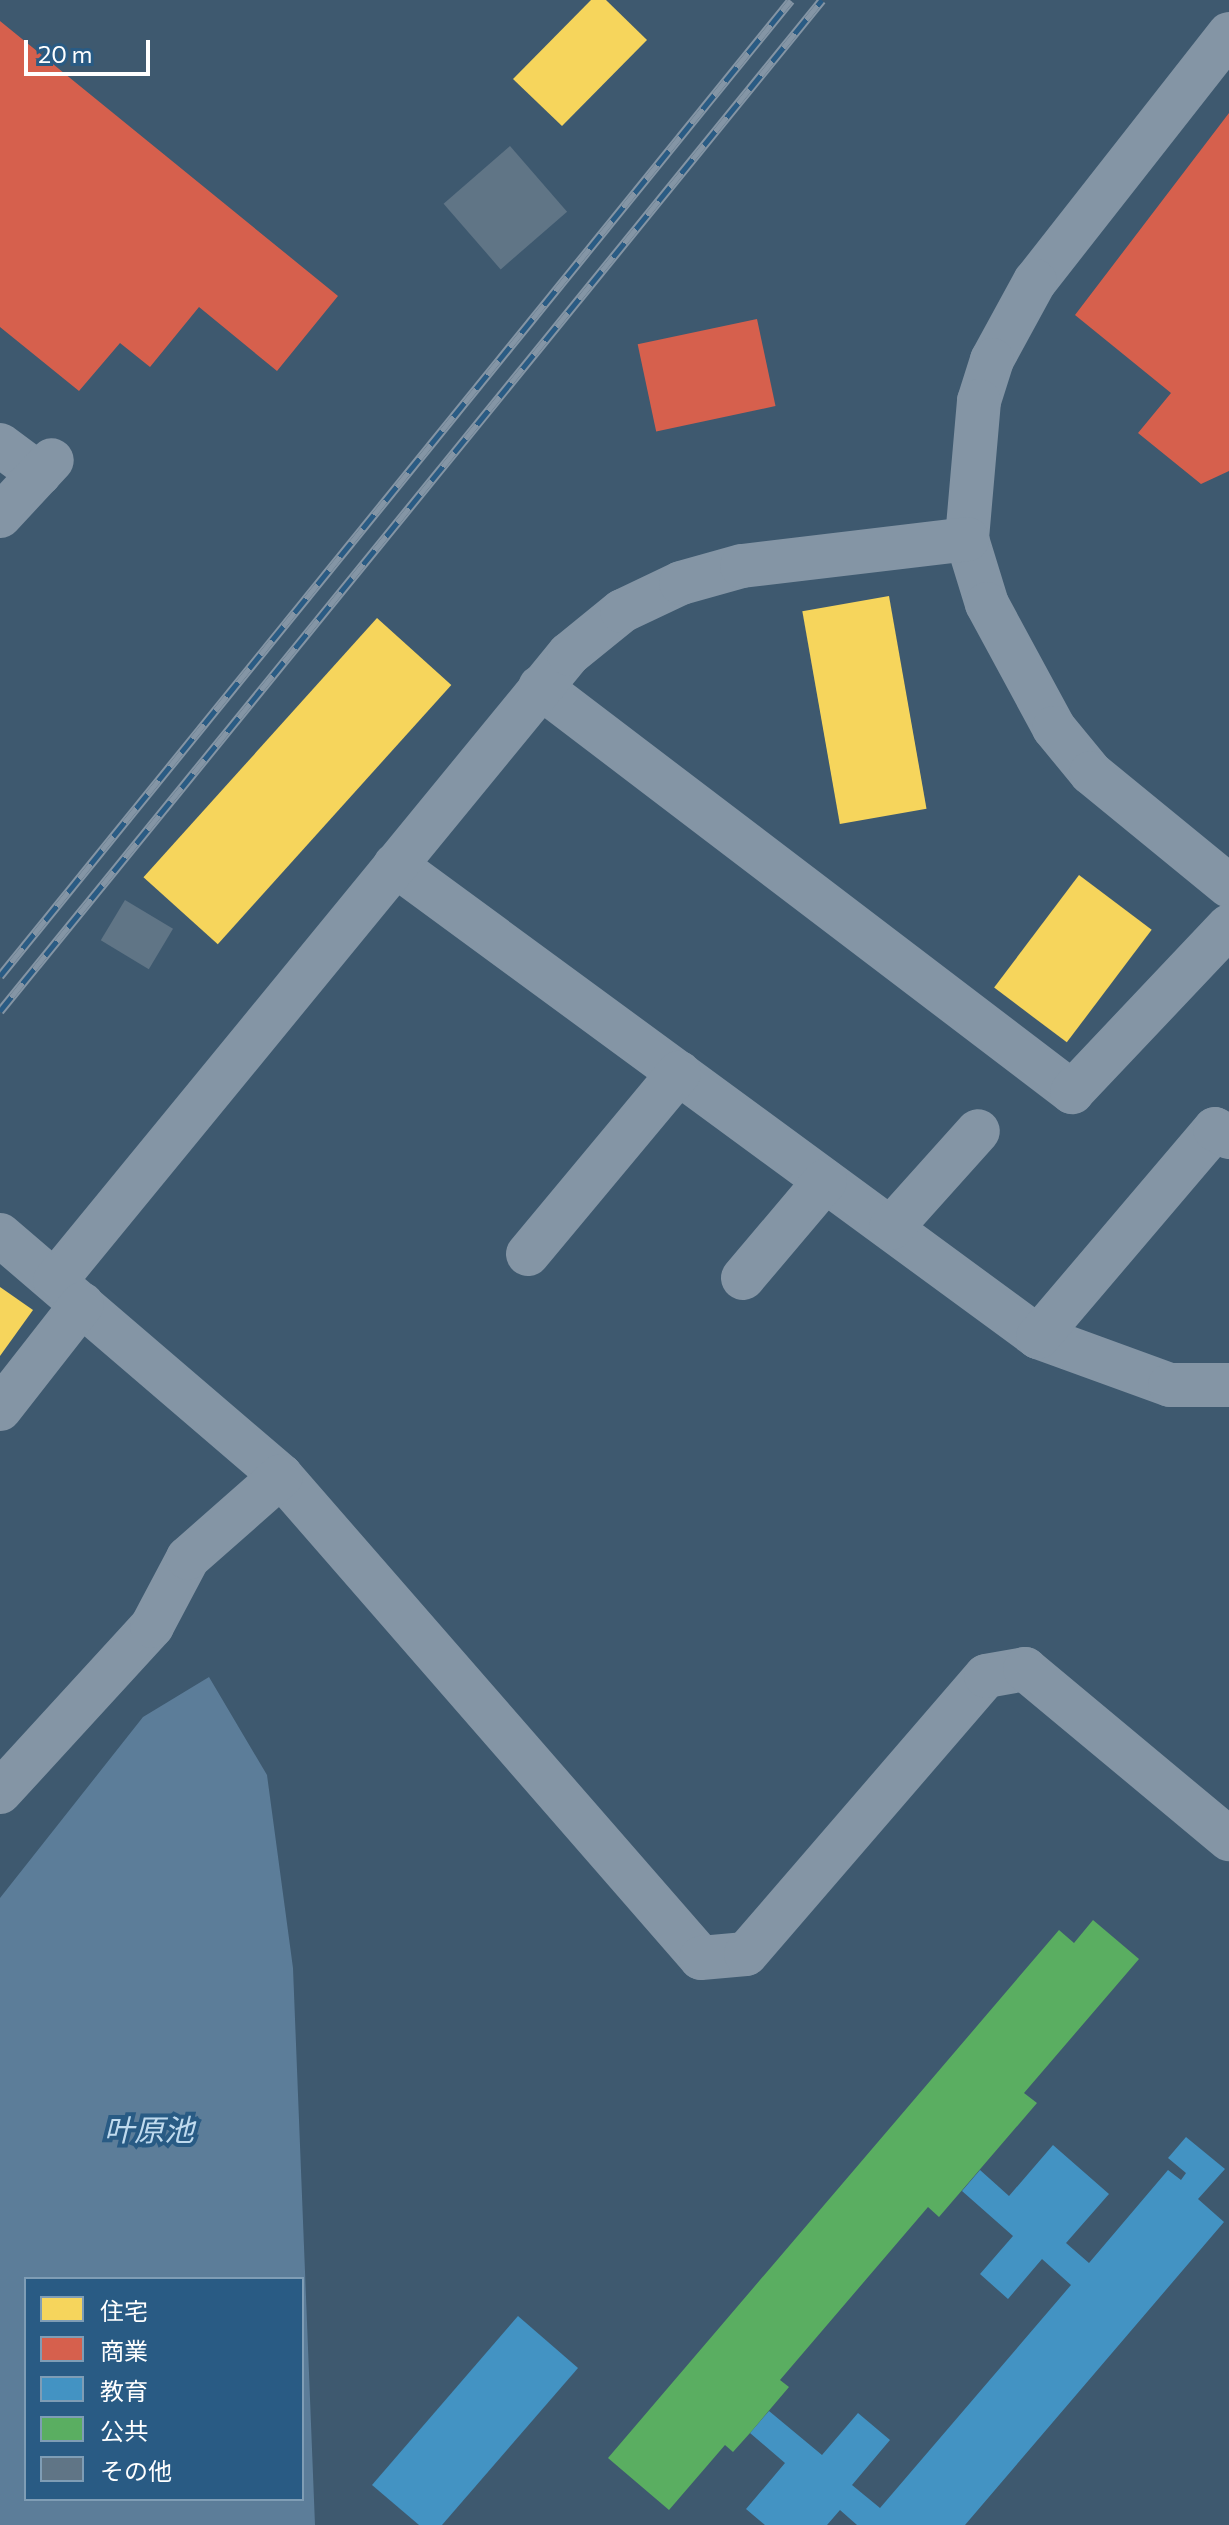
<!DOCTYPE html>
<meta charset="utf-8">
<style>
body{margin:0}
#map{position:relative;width:1229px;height:2525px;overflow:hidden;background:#3e596f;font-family:Commissioner,"Noto Sans JP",sans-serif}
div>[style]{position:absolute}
.water>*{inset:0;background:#5c7d99}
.homes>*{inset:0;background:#f6d55c;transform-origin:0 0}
.shops>*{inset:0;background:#d6604d;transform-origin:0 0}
.schools>*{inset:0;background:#4393c3}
.public>*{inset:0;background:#5aae61}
.building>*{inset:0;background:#607586;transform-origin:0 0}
.minor>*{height:44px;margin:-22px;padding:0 22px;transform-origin:22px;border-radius:22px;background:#8495a5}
.rail>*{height:9px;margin-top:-4.5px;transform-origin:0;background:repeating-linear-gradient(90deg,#295b84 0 18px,#8495a5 0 36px);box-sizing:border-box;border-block:2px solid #8495a5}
span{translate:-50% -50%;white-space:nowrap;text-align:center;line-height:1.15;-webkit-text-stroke:8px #295b84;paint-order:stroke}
.water-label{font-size:30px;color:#bfdaee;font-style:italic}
.legend{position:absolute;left:24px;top:2277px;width:280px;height:224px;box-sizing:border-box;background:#295b84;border:2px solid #7f9db5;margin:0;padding:10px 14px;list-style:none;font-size:24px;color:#fff}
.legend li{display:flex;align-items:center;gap:16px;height:40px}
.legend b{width:40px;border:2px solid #7f9db5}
.scale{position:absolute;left:24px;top:40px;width:126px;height:36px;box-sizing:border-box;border:4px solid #fff;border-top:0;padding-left:10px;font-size:24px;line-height:28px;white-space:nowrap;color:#fff;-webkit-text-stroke:6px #295b84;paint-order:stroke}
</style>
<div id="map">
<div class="water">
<i style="clip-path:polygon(evenodd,209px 1677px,267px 1775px,293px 1968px,315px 2525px,0 2525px,0 1898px,143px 1717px,209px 1677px,26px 2279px,302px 2279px,302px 2499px,26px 2499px,26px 2279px)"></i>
</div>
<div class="homes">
<i style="clip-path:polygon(591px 0,606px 0,647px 40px,562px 126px,513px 79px)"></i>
<i style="left:889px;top:596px;width:216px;height:88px;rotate:80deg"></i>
<i style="left:377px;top:618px;width:100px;height:349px;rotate:42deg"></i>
<i style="left:1079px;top:875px;width:91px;height:141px;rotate:37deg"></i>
<i style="clip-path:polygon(0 1287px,33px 1310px,0 1356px)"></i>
</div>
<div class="shops">
<i style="clip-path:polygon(0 21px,338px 296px,277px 371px,199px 307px,150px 367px,120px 343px,79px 391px,0 327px)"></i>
<i style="clip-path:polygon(1229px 113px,1229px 471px,1201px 484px,1138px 433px,1171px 393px,1075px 315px)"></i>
<i style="left:757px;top:319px;width:89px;height:122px;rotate:78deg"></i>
</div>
<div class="schools">
<i style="clip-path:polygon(1186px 2137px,1225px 2169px,1198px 2199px,1224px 2222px,965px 2525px,857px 2525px,840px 2510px,827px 2525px,765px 2525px,746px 2509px,785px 2463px,750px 2433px,769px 2411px,822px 2455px,858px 2413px,890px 2440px,852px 2485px,880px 2508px,1071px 2285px,1042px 2259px,1008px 2299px,980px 2274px,1013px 2236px,962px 2191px,980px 2170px,1009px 2196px,1053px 2145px,1109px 2194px,1066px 2243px,1089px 2263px,1168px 2170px,1181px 2180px,1186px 2173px,1168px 2158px)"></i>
<i style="clip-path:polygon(518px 2316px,578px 2368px,442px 2525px,419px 2525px,372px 2485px)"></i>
</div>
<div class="public">
<i style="clip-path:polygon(1093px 1920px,1139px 1959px,1024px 2093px,1037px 2103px,939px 2217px,928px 2207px,780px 2380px,789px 2387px,750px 2433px,733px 2452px,725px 2445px,669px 2510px,608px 2458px,1059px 1930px,1074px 1943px)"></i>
</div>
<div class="building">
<i style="left:510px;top:146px;width:87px;height:88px;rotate:49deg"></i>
<i style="left:125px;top:900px;width:56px;height:47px;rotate:31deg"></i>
</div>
<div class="minor">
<i style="left:1229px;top:34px;width:314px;rotate:128.1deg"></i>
<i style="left:1035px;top:281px;width:90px;rotate:118.6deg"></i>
<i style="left:992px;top:360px;width:43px;rotate:107.6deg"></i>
<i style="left:979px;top:401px;width:139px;rotate:95deg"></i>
<i style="left:967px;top:539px;width:68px;rotate:72.9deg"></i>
<i style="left:987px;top:604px;width:141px;rotate:61.6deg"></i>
<i style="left:1054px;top:728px;width:58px;rotate:50.6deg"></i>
<i style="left:1091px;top:773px;width:178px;rotate:39.3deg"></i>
<i style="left:0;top:445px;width:49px;rotate:36.6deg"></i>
<i style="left:0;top:516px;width:76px;rotate:-47.1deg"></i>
<i style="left:540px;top:687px;width:669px;rotate:37.28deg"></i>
<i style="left:1072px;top:1092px;width:228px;rotate:-46.6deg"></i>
<i style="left:395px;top:865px;width:798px;rotate:36.28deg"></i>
<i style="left:1038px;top:1337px;width:140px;rotate:20deg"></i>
<i style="left:1170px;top:1385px;width:59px"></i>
<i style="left:891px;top:1228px;width:130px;rotate:-48.1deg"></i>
<i style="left:0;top:1235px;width:370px;rotate:40.6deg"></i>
<i style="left:281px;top:1476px;width:639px;rotate:48.93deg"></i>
<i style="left:701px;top:1958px;width:45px;rotate:-5.1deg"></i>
<i style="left:746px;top:1954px;width:367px;rotate:-49.2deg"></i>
<i style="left:986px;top:1676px;width:40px;rotate:-10deg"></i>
<i style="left:1025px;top:1669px;width:266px;rotate:39.8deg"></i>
<i style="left:528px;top:1254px;width:236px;rotate:-50.2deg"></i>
<i style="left:743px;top:1278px;width:127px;rotate:-49.8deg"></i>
<i style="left:55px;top:1281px;width:811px;rotate:-50.66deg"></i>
<i style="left:569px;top:654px;width:68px;rotate:-39.1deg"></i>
<i style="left:622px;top:611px;width:65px;rotate:-25.4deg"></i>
<i style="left:681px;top:583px;width:63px;rotate:-15.6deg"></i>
<i style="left:742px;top:566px;width:227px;rotate:-6.8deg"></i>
<i style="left:1038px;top:1337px;width:273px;rotate:-49.6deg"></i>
<i style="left:1215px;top:1129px;width:16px;rotate:30deg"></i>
<i style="left:0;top:1409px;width:133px;rotate:-52deg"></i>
<i style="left:0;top:1792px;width:225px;rotate:-47.5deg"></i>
<i style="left:152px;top:1626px;width:77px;rotate:-62.1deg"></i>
<i style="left:188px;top:1558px;width:124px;rotate:-41.4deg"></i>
</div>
<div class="rail">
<i style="left:0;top:976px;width:1256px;rotate:-50.98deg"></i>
<i style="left:0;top:1011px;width:1303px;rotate:-50.89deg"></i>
</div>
<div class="water-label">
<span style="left:149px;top:2129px">叶原池</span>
</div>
<ul class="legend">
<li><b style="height:22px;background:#f6d55c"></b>住宅</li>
<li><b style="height:22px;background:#d6604d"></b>商業</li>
<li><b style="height:22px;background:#4393c3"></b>教育</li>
<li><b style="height:22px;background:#5aae61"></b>公共</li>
<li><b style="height:22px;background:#607586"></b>その他</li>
</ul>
<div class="scale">20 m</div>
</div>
